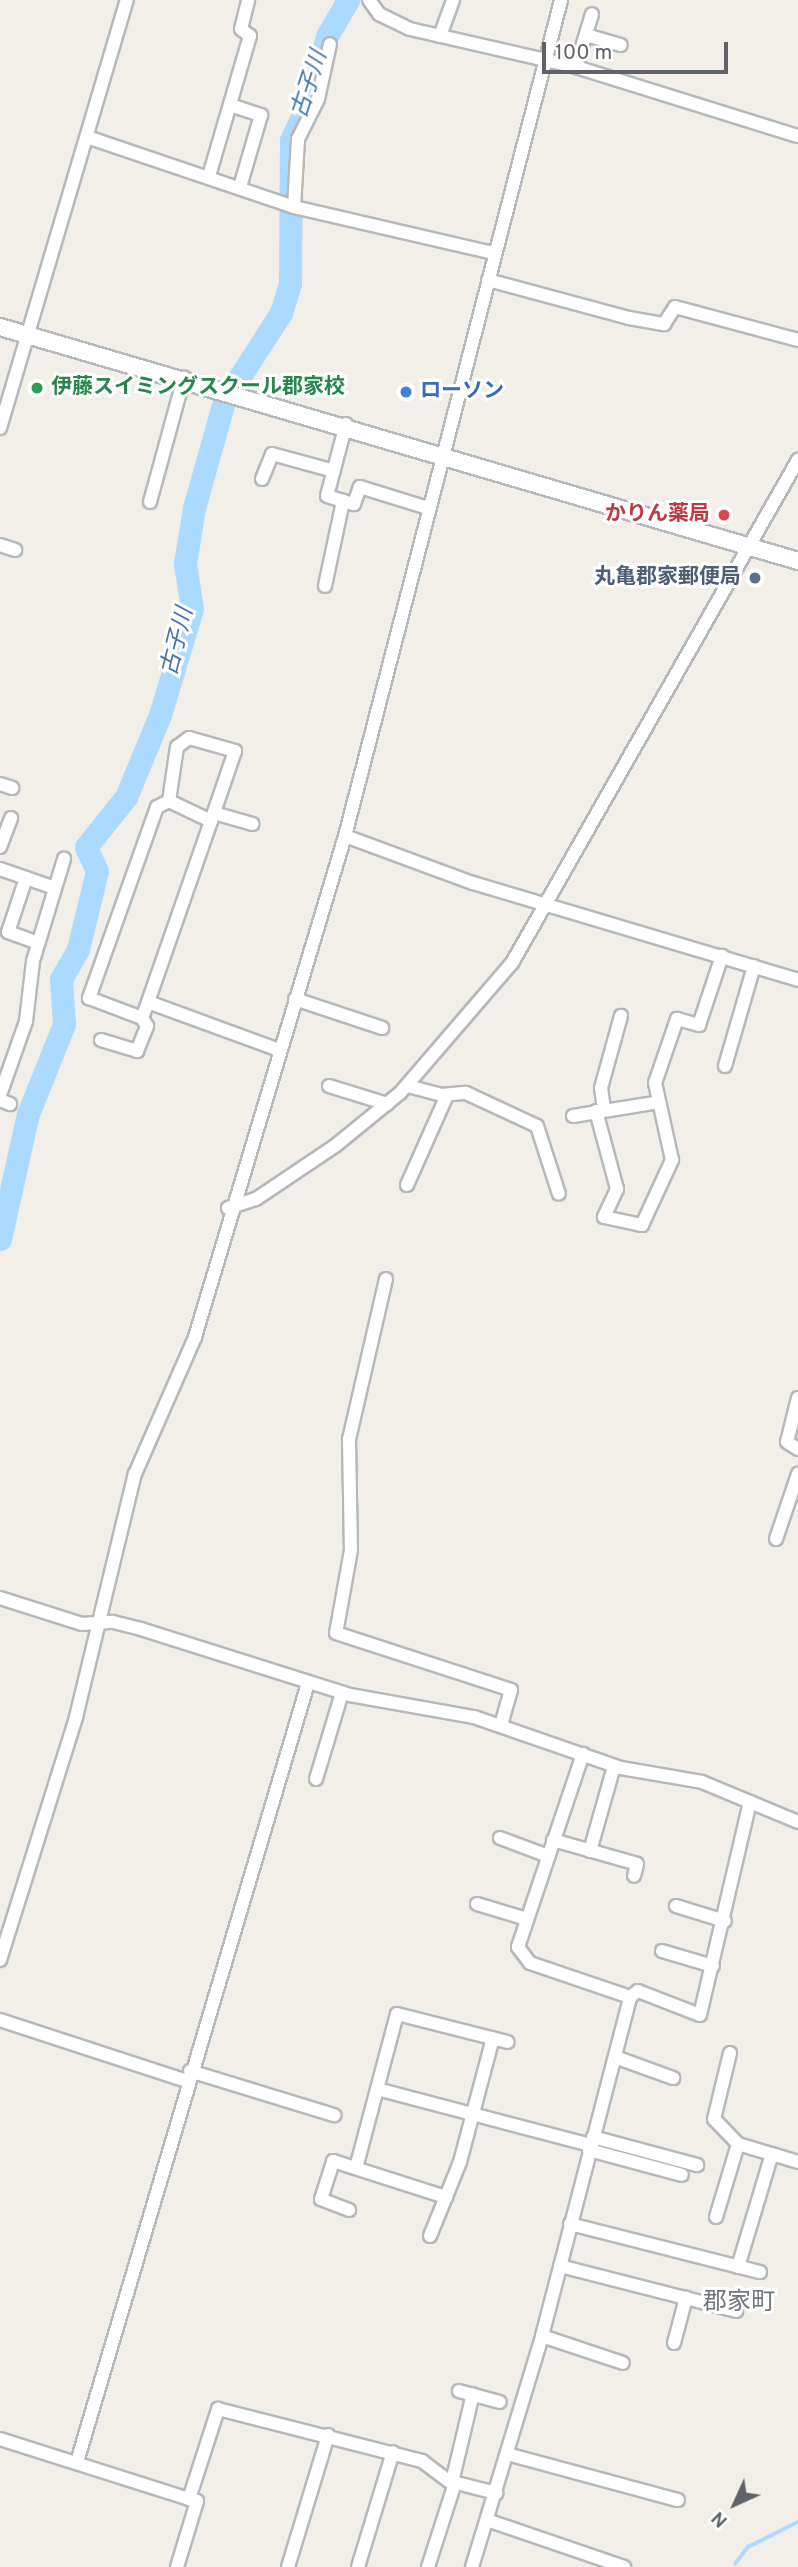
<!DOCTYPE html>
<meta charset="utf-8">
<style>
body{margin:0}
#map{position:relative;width:798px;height:2567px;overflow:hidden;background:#f1efe8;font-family:Overpass,"Noto Sans JP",sans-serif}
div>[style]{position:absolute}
.stream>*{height:3.5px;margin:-1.75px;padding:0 1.75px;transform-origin:1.75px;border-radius:1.75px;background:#aadaff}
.river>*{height:23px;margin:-11.5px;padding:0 11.5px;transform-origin:11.5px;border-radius:11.5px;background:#aadaff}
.roads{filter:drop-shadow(2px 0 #b5b8bc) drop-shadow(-2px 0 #b5b8bc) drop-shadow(0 2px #b5b8bc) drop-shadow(0 -2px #b5b8bc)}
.minor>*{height:12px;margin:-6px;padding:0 6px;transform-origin:6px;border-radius:6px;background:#fff}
.tertiary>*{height:16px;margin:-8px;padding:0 8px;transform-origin:8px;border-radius:8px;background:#fff}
.dots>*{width:19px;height:19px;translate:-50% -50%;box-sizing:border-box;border:4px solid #fff;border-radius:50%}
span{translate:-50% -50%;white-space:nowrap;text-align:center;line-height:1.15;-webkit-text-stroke:6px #fff;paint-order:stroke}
.leisure-label{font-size:21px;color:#27864d;font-weight:700}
.left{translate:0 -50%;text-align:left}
.shop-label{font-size:21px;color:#366cbe;font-weight:700}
.health-label{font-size:21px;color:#be3a42;font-weight:700}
.right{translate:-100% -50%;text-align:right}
.service-label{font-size:21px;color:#4e5e75;font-weight:700}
.water-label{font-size:23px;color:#4174aa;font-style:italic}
.quarter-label{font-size:24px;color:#70757a}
.north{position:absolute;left:700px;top:2469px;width:70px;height:70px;-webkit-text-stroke:5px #fff;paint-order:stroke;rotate:225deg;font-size:19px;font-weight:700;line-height:28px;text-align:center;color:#5f6368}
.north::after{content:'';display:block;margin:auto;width:24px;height:32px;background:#5f6368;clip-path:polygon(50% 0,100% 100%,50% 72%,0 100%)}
.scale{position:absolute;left:542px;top:42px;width:186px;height:32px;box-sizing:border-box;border:4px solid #5f6368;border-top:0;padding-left:9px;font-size:21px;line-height:24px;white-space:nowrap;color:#5f6368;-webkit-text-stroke:5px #fff;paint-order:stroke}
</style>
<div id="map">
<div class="stream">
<i style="left:735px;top:2564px;width:21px;rotate:-53deg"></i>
<i style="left:748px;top:2547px;width:56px;rotate:-26.6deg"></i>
</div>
<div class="river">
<i style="left:0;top:1239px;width:128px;rotate:-77.4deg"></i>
<i style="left:28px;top:1114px;width:97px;rotate:-68.2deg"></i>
<i style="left:64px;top:1024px;width:45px;rotate:-93.8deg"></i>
<i style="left:61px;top:979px;width:34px;rotate:-60deg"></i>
<i style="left:78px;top:949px;width:80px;rotate:-76.3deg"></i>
<i style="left:97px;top:871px;width:26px;rotate:-115deg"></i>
<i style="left:86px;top:847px;width:64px;rotate:-51.3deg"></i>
<i style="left:126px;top:797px;width:89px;rotate:-67.5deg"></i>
<i style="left:160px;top:715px;width:111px;rotate:-73.2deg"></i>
<i style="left:192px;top:609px;width:46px;rotate:-98.8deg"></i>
<i style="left:185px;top:564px;width:57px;rotate:-80.9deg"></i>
<i style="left:194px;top:508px;width:111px;rotate:-74.3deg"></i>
<i style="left:224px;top:401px;width:105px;rotate:-57.1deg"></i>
<i style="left:281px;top:313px;width:30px;rotate:-73deg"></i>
<i style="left:290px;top:284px;width:144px;rotate:-89.6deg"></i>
<i style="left:291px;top:140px;width:52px;rotate:-64.9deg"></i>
<i style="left:313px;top:93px;width:59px;rotate:-76.2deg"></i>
<i style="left:327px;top:36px;width:42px;rotate:-59.7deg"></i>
</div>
<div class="roads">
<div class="minor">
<i style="left:369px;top:0;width:17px;rotate:54deg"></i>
<i style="left:379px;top:14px;width:34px;rotate:26deg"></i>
<i style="left:410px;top:29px;width:170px;rotate:12.9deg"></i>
<i style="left:576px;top:67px;width:232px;rotate:17.3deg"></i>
<i style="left:586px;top:35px;width:36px;rotate:16deg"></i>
<i style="left:440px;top:36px;width:38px;rotate:-70deg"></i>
<i style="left:576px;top:67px;width:55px;rotate:-73.2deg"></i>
<i style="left:230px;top:105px;width:33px;rotate:18deg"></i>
<i style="left:261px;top:115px;width:75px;rotate:106.3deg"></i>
<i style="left:90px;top:138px;width:215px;rotate:18.7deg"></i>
<i style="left:294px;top:207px;width:204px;rotate:13deg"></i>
<i style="left:209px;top:176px;width:146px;rotate:-73.7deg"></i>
<i style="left:250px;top:36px;width:11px;rotate:-142deg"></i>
<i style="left:241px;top:29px;width:30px;rotate:-76deg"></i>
<i style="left:294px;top:207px;width:68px;rotate:-86.6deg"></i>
<i style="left:298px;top:139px;width:45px;rotate:-63.4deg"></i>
<i style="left:318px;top:99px;width:56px;rotate:-77.7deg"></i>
<i style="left:488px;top:280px;width:146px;rotate:15.1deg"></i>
<i style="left:629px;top:318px;width:36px;rotate:10deg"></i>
<i style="left:664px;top:324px;width:20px;rotate:-57deg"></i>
<i style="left:675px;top:307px;width:127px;rotate:15deg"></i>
<i style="left:346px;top:424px;width:74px;rotate:104.8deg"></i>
<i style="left:327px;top:496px;width:28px;rotate:17deg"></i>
<i style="left:354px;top:504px;width:18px;rotate:-71deg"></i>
<i style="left:360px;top:487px;width:71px;rotate:17.2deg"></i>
<i style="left:0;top:428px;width:446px;rotate:-73.5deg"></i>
<i style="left:262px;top:479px;width:27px;rotate:-68deg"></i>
<i style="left:272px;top:454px;width:64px;rotate:15.3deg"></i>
<i style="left:150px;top:502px;width:129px;rotate:-74.7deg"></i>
<i style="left:0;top:545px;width:16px;rotate:18deg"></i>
<i style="left:325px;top:586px;width:87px;rotate:-78deg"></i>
<i style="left:0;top:784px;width:13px;rotate:18deg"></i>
<i style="left:169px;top:801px;width:55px;rotate:-81.6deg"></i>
<i style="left:177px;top:747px;width:15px;rotate:-37deg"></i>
<i style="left:189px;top:738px;width:48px;rotate:15.8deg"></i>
<i style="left:235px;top:751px;width:74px;rotate:108.9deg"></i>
<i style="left:214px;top:813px;width:40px;rotate:16deg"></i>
<i style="left:345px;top:836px;width:136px;rotate:20.2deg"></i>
<i style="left:473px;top:883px;width:339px;rotate:16.6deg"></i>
<i style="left:0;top:847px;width:31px;rotate:-69deg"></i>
<i style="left:0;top:869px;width:58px;rotate:19.1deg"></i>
<i style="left:26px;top:878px;width:57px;rotate:108.4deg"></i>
<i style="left:8px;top:932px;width:32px;rotate:20deg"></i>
<i style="left:295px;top:999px;width:92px;rotate:18.4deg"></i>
<i style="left:148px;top:1002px;width:192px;rotate:-70.8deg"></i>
<i style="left:211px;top:821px;width:47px;rotate:-154.5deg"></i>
<i style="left:169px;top:801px;width:13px;rotate:153deg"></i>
<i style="left:157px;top:807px;width:203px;rotate:109.6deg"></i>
<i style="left:89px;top:998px;width:57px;rotate:20.7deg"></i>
<i style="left:142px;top:1018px;width:17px;rotate:-69deg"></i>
<i style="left:148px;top:1002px;width:140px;rotate:20.1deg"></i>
<i style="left:101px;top:1040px;width:38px;rotate:17deg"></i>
<i style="left:137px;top:1051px;width:27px;rotate:-68deg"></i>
<i style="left:147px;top:1026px;width:9px;rotate:-122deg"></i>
<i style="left:725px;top:1066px;width:104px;rotate:-73.8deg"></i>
<i style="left:329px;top:1086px;width:61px;rotate:17.2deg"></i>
<i style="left:408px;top:1086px;width:34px;rotate:15deg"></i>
<i style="left:441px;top:1095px;width:25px;rotate:-5deg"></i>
<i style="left:466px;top:1093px;width:78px;rotate:24.9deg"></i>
<i style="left:537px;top:1126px;width:71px;rotate:72.1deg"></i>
<i style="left:0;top:1095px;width:78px;rotate:-70.6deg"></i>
<i style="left:26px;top:1021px;width:60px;rotate:-83.3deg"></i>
<i style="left:33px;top:961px;width:107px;rotate:-73.1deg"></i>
<i style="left:0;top:1100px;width:11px;rotate:22deg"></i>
<i style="left:604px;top:1109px;width:21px;rotate:-98deg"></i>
<i style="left:601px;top:1088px;width:75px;rotate:-74.5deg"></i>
<i style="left:596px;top:1111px;width:81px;rotate:74.9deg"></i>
<i style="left:617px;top:1189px;width:31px;rotate:115deg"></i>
<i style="left:604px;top:1217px;width:39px;rotate:12deg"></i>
<i style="left:642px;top:1225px;width:72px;rotate:-65.2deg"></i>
<i style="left:672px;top:1160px;width:79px;rotate:-102.4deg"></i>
<i style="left:655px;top:1083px;width:68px;rotate:-71deg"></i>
<i style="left:677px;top:1019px;width:23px;rotate:15deg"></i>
<i style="left:699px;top:1025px;width:73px;rotate:-71.6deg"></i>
<i style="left:573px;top:1116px;width:87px;rotate:-9.2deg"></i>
<i style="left:407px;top:1185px;width:98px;rotate:-66deg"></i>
<i style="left:228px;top:1208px;width:29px;rotate:-18deg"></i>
<i style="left:256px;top:1199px;width:95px;rotate:-33.9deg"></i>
<i style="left:335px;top:1146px;width:84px;rotate:-39.2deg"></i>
<i style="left:400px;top:1093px;width:172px;rotate:-49.3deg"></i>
<i style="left:512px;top:963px;width:579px;rotate:-60.38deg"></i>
<i style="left:386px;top:1279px;width:164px;rotate:103deg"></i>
<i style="left:349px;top:1439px;width:111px;rotate:89deg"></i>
<i style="left:351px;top:1550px;width:84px;rotate:100.2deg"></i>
<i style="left:336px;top:1633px;width:184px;rotate:18deg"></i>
<i style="left:511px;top:1690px;width:37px;rotate:106deg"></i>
<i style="left:798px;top:1398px;width:45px;rotate:104deg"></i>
<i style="left:787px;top:1442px;width:13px;rotate:32deg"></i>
<i style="left:776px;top:1539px;width:69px;rotate:-71.3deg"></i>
<i style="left:0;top:1598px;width:86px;rotate:17.6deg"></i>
<i style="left:82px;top:1624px;width:31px;rotate:-4deg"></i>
<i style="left:113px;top:1622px;width:29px;rotate:14deg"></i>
<i style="left:141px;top:1629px;width:219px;rotate:17.5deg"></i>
<i style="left:350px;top:1695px;width:126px;rotate:10.1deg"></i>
<i style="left:474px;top:1717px;width:156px;rotate:19.1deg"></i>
<i style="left:621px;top:1768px;width:82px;rotate:9.8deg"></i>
<i style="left:702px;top:1782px;width:104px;rotate:22.6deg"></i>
<i style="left:316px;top:1779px;width:90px;rotate:-73.2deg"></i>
<i style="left:500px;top:1838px;width:51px;rotate:20.6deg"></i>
<i style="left:553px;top:1840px;width:87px;rotate:15.9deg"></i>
<i style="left:637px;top:1864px;width:12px;rotate:104deg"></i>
<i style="left:590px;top:1851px;width:88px;rotate:-74.2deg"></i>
<i style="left:477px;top:1904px;width:52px;rotate:16.7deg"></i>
<i style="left:676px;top:1906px;width:51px;rotate:17deg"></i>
<i style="left:662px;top:1951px;width:53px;rotate:16.4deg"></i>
<i style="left:0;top:1960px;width:255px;rotate:-72.6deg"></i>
<i style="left:76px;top:1717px;width:250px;rotate:-76.4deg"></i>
<i style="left:135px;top:1474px;width:150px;rotate:-66.3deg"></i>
<i style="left:195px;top:1337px;width:523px;rotate:-73.33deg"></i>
<i style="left:345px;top:836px;width:863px;rotate:-75.51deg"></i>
<i style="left:630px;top:1997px;width:10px;rotate:-37deg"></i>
<i style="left:638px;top:1991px;width:66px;rotate:21.2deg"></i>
<i style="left:700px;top:2015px;width:219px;rotate:-76.8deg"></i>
<i style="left:0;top:2020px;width:197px;rotate:18.1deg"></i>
<i style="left:730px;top:2053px;width:68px;rotate:103.6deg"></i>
<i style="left:714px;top:2119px;width:35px;rotate:46deg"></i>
<i style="left:738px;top:2144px;width:63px;rotate:16.7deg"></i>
<i style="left:615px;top:2057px;width:62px;rotate:19.9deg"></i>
<i style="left:190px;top:2071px;width:151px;rotate:17deg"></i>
<i style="left:377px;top:2089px;width:221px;rotate:14.7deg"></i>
<i style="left:593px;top:2137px;width:108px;rotate:15.1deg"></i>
<i style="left:589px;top:2150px;width:96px;rotate:15deg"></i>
<i style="left:356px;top:2168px;width:159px;rotate:-75.1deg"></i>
<i style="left:397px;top:2014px;width:114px;rotate:14.2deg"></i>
<i style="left:349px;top:2210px;width:30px;rotate:-159deg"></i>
<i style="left:321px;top:2199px;width:40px;rotate:-72deg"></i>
<i style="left:333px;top:2161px;width:119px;rotate:17.7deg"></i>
<i style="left:716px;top:2217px;width:76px;rotate:-73.2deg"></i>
<i style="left:570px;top:2224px;width:196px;rotate:14.2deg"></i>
<i style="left:430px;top:2236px;width:80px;rotate:-67.9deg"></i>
<i style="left:460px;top:2162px;width:128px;rotate:-75.1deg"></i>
<i style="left:560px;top:2266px;width:182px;rotate:14.3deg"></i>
<i style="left:738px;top:2267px;width:118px;rotate:-73.3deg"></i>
<i style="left:542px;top:2336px;width:85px;rotate:18.4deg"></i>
<i style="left:674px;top:2343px;width:47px;rotate:-75.1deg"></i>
<i style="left:459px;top:2391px;width:42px;rotate:15deg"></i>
<i style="left:0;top:2439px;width:198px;rotate:17.6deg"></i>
<i style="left:189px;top:2499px;width:95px;rotate:-72.1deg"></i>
<i style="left:218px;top:2409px;width:211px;rotate:14.3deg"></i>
<i style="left:422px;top:2461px;width:34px;rotate:37deg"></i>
<i style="left:449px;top:2481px;width:49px;rotate:14.3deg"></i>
<i style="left:507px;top:2454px;width:177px;rotate:15.1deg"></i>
<i style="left:77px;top:2462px;width:813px;rotate:-73.48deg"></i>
<i style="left:452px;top:2482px;width:90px;rotate:-76.6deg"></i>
<i style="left:487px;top:2520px;width:145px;rotate:18.9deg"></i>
<i style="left:177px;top:2567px;width:69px;rotate:-73.1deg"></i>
<i style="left:197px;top:2501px;width:8px;rotate:-166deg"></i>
<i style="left:288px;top:2567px;width:138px;rotate:-73.1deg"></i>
<i style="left:358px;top:2567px;width:120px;rotate:-73.1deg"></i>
<i style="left:428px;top:2567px;width:88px;rotate:-72.2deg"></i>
<i style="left:472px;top:2567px;width:241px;rotate:-73.1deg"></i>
<i style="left:542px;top:2336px;width:350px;rotate:-75.4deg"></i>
<i style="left:630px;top:1997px;width:106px;rotate:-161.2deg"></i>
<i style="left:530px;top:1963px;width:20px;rotate:-127deg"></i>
<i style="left:518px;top:1947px;width:204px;rotate:-71.4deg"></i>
</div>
<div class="tertiary">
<i style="left:0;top:327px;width:832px;rotate:16.34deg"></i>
</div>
</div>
<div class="dots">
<i style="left:37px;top:388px;background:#2e9e5b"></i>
<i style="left:406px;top:392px;background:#3f7fe0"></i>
<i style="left:724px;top:515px;background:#e0444e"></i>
<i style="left:755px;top:578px;background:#5c6f8a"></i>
</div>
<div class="leisure-label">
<span class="left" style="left:51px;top:388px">伊藤スイミングスクール郡家校</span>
</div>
<div class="shop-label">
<span class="left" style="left:420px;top:392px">ローソン</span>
</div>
<div class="health-label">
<span class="right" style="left:710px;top:515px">かりん薬局</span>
</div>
<div class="service-label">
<span class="right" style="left:741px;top:578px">丸亀郡家郵便局</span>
</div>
<div class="water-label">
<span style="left:311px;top:85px;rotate:-72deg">古子川</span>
<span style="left:179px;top:642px;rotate:-76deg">古子川</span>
</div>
<div class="quarter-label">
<span style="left:739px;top:2304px">郡家町</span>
</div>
<div class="north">N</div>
<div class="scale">100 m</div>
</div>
